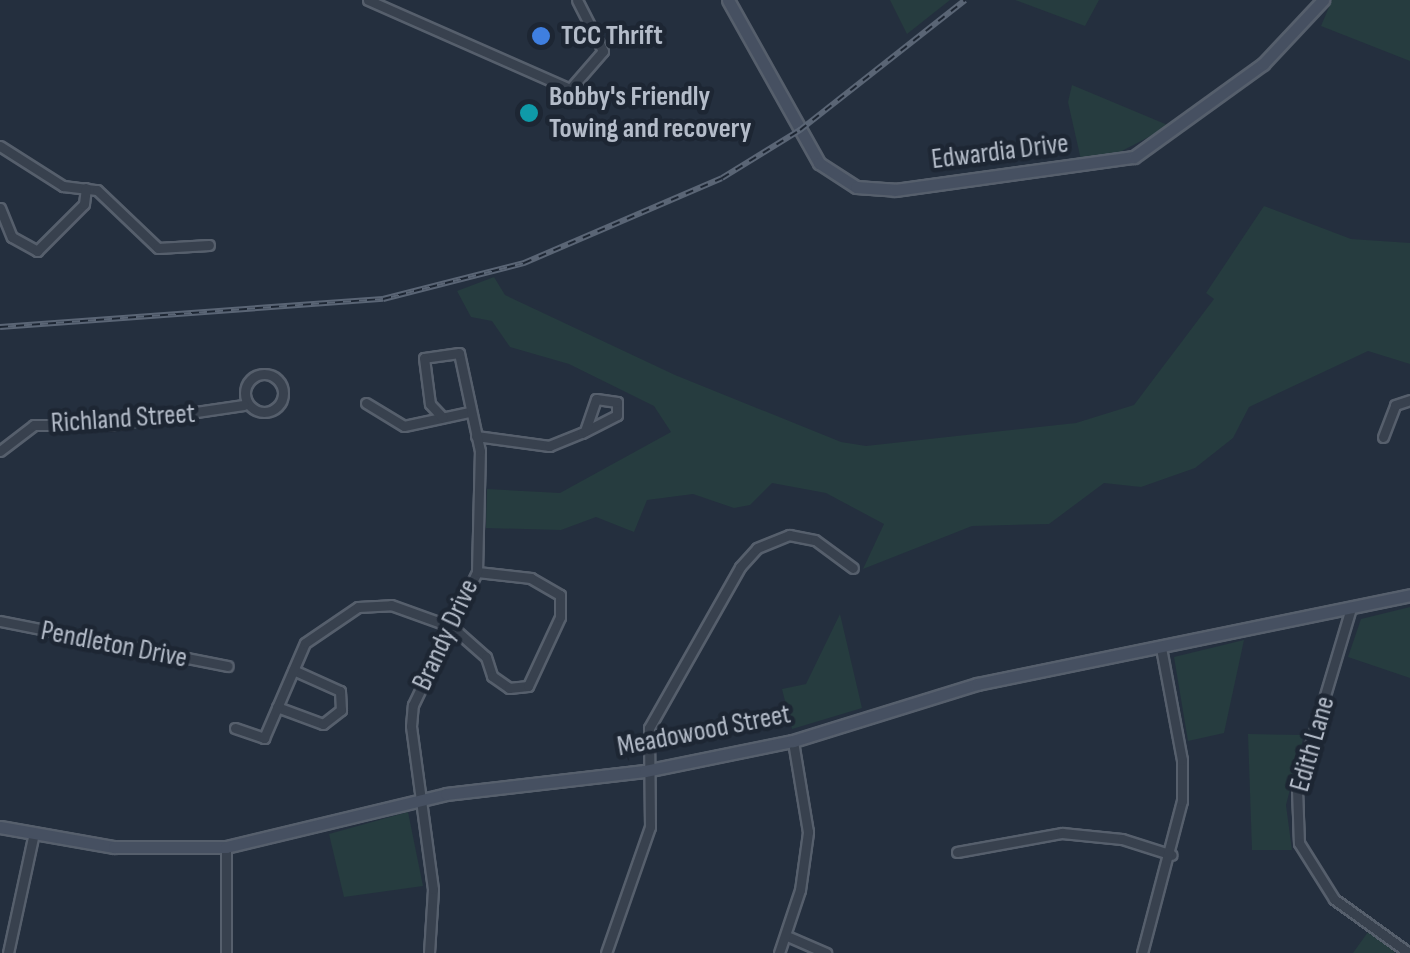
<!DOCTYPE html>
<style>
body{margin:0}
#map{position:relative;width:1410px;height:953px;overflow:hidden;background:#242f3e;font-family:"Sofia Sans Condensed",sans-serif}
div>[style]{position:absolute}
.green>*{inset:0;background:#263c3f}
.roads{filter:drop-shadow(2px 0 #565f6c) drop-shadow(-2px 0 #565f6c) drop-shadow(0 2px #565f6c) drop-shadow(0 -2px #565f6c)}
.street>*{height:9px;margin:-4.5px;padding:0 4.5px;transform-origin:4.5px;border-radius:4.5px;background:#38414e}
.street>.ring{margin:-4.5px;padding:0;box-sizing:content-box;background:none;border:9px solid #38414e;border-radius:50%}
.secondary>*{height:11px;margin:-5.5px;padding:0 5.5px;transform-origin:5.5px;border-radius:5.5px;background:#465061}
.rail>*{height:6px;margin-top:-3px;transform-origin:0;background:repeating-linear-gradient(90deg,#1d2633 0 8px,#5a6575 0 16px);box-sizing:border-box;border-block:2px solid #5a6575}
.dots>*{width:28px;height:28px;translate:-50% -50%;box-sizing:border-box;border:5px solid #1d2633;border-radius:50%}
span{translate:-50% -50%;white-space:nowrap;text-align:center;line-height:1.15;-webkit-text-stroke:9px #1d2633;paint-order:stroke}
.poi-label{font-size:28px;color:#b4bcc9;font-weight:700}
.left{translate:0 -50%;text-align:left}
.street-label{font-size:28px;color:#b4bcc9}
</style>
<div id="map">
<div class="green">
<i style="clip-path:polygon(890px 0,950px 0,907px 34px)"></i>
<i style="clip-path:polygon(1015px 0,1099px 0,1085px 26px)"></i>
<i style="clip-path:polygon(1332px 0,1410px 0,1410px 61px,1321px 26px)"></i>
<i style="clip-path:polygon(1072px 85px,1170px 126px,1118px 153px,1081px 160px,1068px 102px)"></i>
<i style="clip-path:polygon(1264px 206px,1351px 239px,1410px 243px,1410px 364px,1368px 351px,1249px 407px,1233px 438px,1195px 468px,1141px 487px,1104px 483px,1049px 524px,972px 526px,863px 569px,884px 524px,826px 493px,772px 483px,750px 505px,734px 508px,693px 494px,647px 500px,634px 532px,596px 517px,561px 530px,486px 528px,487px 489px,560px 493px,671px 432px,654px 406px,569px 364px,510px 347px,492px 321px,471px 317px,457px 291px,494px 277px,505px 295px,675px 375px,841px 442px,866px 446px,1076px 423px,1134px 405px,1214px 299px,1206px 293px)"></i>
<i style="clip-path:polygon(1410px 607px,1410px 678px,1348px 657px,1361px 619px)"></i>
<i style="clip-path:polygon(840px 614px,862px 708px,792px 729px,782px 689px,806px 684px)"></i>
<i style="clip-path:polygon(1244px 640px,1224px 733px,1188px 741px,1174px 657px)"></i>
<i style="clip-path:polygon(1248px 734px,1304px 735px,1286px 805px,1292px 850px,1252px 850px)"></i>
<i style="clip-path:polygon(408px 812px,423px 886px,344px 897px,329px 834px)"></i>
<i style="clip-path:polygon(1368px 932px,1391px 948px,1395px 953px,1353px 953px)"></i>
</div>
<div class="roads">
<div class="street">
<i style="left:368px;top:0;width:221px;rotate:23.8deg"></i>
<i style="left:570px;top:89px;width:50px;rotate:-49deg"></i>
<i style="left:603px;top:51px;width:57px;rotate:-117deg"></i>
<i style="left:0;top:146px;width:75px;rotate:32.4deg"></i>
<i style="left:63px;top:186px;width:34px;rotate:7deg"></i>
<i style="left:97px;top:190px;width:84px;rotate:43.6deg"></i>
<i style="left:158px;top:248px;width:51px;rotate:-3.4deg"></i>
<i style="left:0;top:208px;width:31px;rotate:68deg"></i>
<i style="left:12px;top:237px;width:29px;rotate:29deg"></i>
<i style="left:37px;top:251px;width:66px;rotate:-45deg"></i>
<i style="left:84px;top:204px;width:16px;rotate:-83deg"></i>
<i class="ring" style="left:245px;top:374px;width:29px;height:29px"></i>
<i style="left:366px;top:403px;width:44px;rotate:31.2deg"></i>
<i style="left:404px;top:426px;width:66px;rotate:-12.2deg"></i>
<i style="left:476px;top:436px;width:74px;rotate:7.8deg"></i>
<i style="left:549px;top:446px;width:35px;rotate:-22deg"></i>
<i style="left:582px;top:433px;width:39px;rotate:-27deg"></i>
<i style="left:617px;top:415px;width:13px;rotate:-90deg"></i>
<i style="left:617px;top:402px;width:21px;rotate:-172deg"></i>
<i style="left:596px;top:399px;width:34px;rotate:109deg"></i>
<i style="left:1383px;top:437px;width:34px;rotate:-69deg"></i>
<i style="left:1395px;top:405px;width:16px;rotate:-18deg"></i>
<i style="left:0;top:451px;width:43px;rotate:-37.4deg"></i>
<i style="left:34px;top:425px;width:74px"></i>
<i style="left:108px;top:425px;width:137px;rotate:-8.4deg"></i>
<i style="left:1351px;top:608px;width:189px;rotate:106.6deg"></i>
<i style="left:1297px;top:789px;width:54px;rotate:87.9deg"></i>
<i style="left:1299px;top:843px;width:66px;rotate:58deg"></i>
<i style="left:1334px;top:899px;width:92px;rotate:35.8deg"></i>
<i style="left:0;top:621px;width:232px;rotate:11.2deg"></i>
<i style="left:277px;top:707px;width:49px;rotate:20.3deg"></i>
<i style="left:323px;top:724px;width:23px;rotate:-38deg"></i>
<i style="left:341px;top:710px;width:19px;rotate:-93deg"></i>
<i style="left:340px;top:691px;width:51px;rotate:-155.9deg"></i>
<i style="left:235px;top:728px;width:31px;rotate:19deg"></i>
<i style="left:264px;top:738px;width:103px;rotate:-66.7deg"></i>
<i style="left:305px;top:643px;width:64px;rotate:-34.2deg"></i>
<i style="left:358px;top:607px;width:33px;rotate:-3deg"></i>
<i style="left:391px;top:605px;width:65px;rotate:19.8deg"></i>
<i style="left:452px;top:627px;width:45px;rotate:41.4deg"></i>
<i style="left:486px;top:657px;width:20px;rotate:72deg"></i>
<i style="left:492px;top:676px;width:21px;rotate:35deg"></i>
<i style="left:509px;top:688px;width:19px;rotate:-6deg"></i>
<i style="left:528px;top:686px;width:76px;rotate:-65.1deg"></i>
<i style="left:560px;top:617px;width:22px;rotate:-90deg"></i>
<i style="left:560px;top:595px;width:34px;rotate:-150deg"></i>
<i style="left:531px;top:578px;width:54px;rotate:-173.7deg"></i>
<i style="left:226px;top:847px;width:106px;rotate:90deg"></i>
<i style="left:957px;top:852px;width:107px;rotate:-10.3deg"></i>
<i style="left:1062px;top:833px;width:60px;rotate:5.7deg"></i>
<i style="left:1122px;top:839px;width:52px;rotate:17.7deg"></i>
<i style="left:787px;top:936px;width:43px;rotate:23.6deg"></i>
<i style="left:8px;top:953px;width:123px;rotate:-77.8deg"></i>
<i style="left:429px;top:953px;width:64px;rotate:-86.4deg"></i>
<i style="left:433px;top:889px;width:164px;rotate:-97.7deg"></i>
<i style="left:411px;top:726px;width:21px;rotate:-85deg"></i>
<i style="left:413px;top:705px;width:148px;rotate:-64.3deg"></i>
<i style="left:477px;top:572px;width:121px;rotate:-88.6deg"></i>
<i style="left:480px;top:451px;width:100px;rotate:-102.1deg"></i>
<i style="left:459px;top:353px;width:35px;rotate:172deg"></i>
<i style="left:424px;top:358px;width:46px;rotate:82.6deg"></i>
<i style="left:430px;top:404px;width:18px;rotate:47deg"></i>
<i style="left:606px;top:953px;width:133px;rotate:-70.8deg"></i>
<i style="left:650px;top:827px;width:99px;rotate:-90.6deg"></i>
<i style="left:649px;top:728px;width:185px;rotate:-60.5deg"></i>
<i style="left:740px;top:567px;width:25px;rotate:-48deg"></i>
<i style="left:757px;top:548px;width:35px;rotate:-22deg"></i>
<i style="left:789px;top:535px;width:26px;rotate:11deg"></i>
<i style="left:815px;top:540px;width:47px;rotate:36.4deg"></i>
<i style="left:779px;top:953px;width:66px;rotate:-71.6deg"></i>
<i style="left:800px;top:890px;width:59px;rotate:-82.1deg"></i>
<i style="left:808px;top:832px;width:92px;rotate:-99.4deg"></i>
<i style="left:1142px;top:953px;width:157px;rotate:-75.3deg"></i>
<i style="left:1182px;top:801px;width:41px;rotate:-90deg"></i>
<i style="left:1182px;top:760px;width:114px;rotate:-100.6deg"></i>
</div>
<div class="secondary">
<i style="left:728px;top:0;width:187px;rotate:60.8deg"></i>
<i style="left:819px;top:163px;width:44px;rotate:33deg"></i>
<i style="left:856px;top:187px;width:39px;rotate:4deg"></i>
<i style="left:895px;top:190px;width:241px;rotate:-7.9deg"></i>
<i style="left:1134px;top:157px;width:159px;rotate:-35.8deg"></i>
<i style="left:1263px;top:64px;width:88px;rotate:-46.8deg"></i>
<i style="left:0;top:827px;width:116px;rotate:10deg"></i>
<i style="left:114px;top:847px;width:112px"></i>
<i style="left:226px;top:847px;width:226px;rotate:-13.5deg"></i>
<i style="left:446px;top:794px;width:200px;rotate:-6.6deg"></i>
<i style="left:645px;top:771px;width:151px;rotate:-11.5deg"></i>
<i style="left:793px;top:741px;width:193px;rotate:-17.2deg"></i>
<i style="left:977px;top:684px;width:442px;rotate:-11.6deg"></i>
</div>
</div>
<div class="rail">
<i style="left:0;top:327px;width:384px;rotate:-4.2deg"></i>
<i style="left:383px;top:299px;width:146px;rotate:-14.3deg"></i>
<i style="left:524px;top:263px;width:215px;rotate:-23.2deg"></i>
<i style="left:722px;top:178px;width:92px;rotate:-31.6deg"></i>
<i style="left:800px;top:130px;width:210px;rotate:-38.2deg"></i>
</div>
<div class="dots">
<i style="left:541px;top:36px;background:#3f7fe0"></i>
<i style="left:529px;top:113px;background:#0f9aa8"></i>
</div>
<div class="poi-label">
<span class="left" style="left:561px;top:36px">TCC Thrift</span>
<span class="left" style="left:549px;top:113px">Bobby's Friendly<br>Towing and recovery</span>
</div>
<div class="street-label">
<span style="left:1000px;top:152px;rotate:-7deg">Edwardia Drive</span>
<span style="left:123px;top:419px;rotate:-4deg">Richland Street</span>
<span style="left:446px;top:635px;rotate:-65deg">Brandy Drive</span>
<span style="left:114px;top:645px;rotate:11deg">Pendleton Drive</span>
<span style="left:704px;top:731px;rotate:-11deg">Meadowood Street</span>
<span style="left:1313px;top:744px;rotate:-74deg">Edith Lane</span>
</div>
</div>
